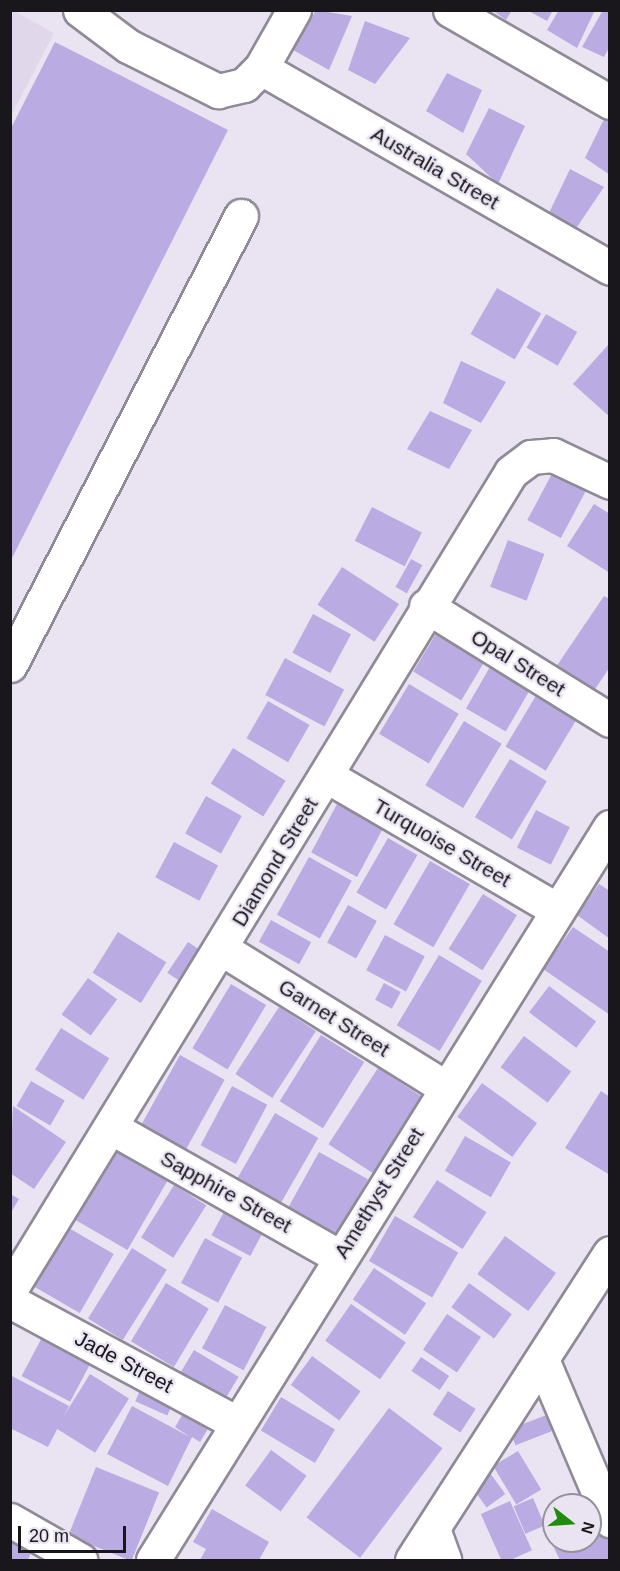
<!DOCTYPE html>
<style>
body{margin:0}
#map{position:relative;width:620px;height:1571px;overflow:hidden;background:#eae4f2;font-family:Arial,sans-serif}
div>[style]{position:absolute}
.built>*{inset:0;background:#e0d7eb}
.building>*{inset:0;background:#baabe2;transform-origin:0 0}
.roads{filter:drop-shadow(2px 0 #908a97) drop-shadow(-2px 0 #908a97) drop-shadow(0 2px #908a97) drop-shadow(0 -2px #908a97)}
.minor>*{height:33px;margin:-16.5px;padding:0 16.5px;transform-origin:16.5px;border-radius:16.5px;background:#fff}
span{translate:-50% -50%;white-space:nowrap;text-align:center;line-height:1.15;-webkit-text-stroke:4.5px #eae4f2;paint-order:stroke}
.street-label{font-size:21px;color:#19171b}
.frame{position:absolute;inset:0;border:12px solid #19171b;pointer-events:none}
.north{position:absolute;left:542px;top:1493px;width:60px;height:60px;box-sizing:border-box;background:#eae4f2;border:2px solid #96929c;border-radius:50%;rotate:107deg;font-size:16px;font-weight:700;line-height:24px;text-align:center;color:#19171b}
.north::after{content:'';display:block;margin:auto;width:21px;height:27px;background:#1f8c0c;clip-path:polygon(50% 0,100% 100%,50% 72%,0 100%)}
.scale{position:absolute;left:18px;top:1526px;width:108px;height:27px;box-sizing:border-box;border:3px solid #19171b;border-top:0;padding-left:8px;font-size:18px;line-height:21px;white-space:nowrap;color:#19171b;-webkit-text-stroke:4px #eae4f2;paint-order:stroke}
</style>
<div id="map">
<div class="built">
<i style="clip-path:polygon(14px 11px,54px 33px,11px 116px,10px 11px)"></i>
</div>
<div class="building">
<i style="clip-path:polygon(316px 10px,352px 16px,329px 70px,293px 50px)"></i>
<i style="clip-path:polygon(492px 10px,512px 10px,506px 20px)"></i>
<i style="clip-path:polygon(527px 10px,553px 10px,547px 21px)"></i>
<i style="clip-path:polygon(559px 10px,595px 10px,577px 48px,547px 30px)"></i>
<i style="clip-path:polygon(603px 10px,610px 10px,610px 46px,604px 57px,582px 47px)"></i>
<i style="clip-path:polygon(365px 21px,410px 38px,375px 84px,348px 70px)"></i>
<i style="clip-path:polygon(55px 42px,228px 130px,10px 562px,10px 130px)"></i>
<i style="clip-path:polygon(447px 73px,482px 90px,463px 133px,426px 111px)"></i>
<i style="clip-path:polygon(489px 108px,525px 126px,498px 184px,466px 154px)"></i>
<i style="clip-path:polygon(606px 115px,610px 117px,610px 175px,585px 158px)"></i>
<i style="clip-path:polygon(570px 169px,604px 187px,575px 230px,549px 213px)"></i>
<i style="left:497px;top:288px;width:51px;height:53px;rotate:30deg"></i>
<i style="left:546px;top:314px;width:36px;height:39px;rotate:30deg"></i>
<i style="clip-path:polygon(608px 345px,610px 346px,610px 417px,573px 384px)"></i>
<i style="clip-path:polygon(461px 361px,506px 382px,481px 423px,443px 403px)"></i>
<i style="clip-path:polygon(430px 411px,472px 430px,449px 469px,407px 449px)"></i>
<i style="left:555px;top:468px;width:38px;height:59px;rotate:28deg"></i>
<i style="clip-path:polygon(594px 504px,610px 514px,610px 573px,567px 546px)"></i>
<i style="left:372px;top:507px;width:56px;height:38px;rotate:27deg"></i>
<i style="left:508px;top:540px;width:39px;height:50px;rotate:21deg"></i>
<i style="left:411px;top:559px;width:13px;height:32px;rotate:29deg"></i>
<i style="left:342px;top:567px;width:68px;height:45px;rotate:33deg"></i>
<i style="clip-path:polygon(604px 596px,610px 599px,610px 667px,593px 692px,556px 667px)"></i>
<i style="left:313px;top:614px;width:43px;height:44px;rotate:28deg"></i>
<i style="left:440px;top:627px;width:56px;height:52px;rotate:31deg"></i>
<i style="left:285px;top:658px;width:67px;height:42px;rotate:28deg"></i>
<i style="left:494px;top:660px;width:46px;height:56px;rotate:30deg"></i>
<i style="left:409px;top:684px;width:58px;height:58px;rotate:31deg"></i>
<i style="left:540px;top:689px;width:47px;height:67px;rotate:31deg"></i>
<i style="left:268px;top:701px;width:48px;height:43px;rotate:30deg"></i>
<i style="left:464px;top:721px;width:44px;height:75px;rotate:31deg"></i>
<i style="left:233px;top:748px;width:62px;height:42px;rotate:32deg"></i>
<i style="left:510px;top:759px;width:43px;height:68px;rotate:31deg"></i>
<i style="left:206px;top:796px;width:41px;height:43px;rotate:29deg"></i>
<i style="left:337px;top:804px;width:52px;height:55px;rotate:28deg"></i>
<i style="left:536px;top:810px;width:38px;height:42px;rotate:27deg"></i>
<i style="left:388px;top:838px;width:34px;height:63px;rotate:30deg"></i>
<i style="left:174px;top:842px;width:50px;height:40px;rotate:28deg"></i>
<i style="left:309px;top:857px;width:49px;height:66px;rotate:29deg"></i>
<i style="left:430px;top:861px;width:46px;height:73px;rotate:30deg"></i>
<i style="clip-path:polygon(599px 884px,610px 891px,610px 939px,577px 915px)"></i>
<i style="left:483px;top:894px;width:40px;height:65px;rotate:32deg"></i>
<i style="left:348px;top:905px;width:33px;height:43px;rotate:29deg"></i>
<i style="left:271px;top:920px;width:46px;height:25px;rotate:29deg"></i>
<i style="clip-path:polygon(573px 927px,610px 952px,610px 1015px,543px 969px)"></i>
<i style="left:118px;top:932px;width:57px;height:48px;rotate:32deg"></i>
<i style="left:385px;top:935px;width:45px;height:40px;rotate:28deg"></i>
<i style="left:188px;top:942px;width:18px;height:37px;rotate:34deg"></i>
<i style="left:439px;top:955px;width:50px;height:82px;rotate:31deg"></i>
<i style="left:88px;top:978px;width:36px;height:45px;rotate:36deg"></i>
<i style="left:384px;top:983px;width:19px;height:19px;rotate:28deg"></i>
<i style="left:231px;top:984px;width:41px;height:75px;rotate:31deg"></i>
<i style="left:549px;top:986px;width:59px;height:33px;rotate:37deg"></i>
<i style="left:279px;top:1007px;width:44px;height:80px;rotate:33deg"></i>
<i style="left:61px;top:1028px;width:57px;height:49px;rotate:32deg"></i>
<i style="left:321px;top:1035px;width:51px;height:78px;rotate:32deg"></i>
<i style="left:524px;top:1036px;width:59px;height:39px;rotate:37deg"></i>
<i style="left:180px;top:1055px;width:51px;height:79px;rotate:29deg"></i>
<i style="left:378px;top:1068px;width:55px;height:91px;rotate:33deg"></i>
<i style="left:31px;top:1081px;width:39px;height:29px;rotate:30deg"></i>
<i style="left:482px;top:1083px;width:68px;height:42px;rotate:36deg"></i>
<i style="left:232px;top:1086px;width:40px;height:67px;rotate:28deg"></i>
<i style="clip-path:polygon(601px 1091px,610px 1097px,610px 1175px,565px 1148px)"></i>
<i style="clip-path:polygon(13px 1106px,66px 1142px,34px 1189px,10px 1173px)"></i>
<i style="left:275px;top:1113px;width:50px;height:77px;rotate:30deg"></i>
<i style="left:465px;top:1136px;width:53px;height:40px;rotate:30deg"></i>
<i style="left:113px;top:1147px;width:64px;height:82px;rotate:30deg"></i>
<i style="left:319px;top:1152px;width:56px;height:64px;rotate:29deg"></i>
<i style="left:437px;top:1180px;width:59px;height:44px;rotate:33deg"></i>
<i style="left:174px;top:1185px;width:38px;height:62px;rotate:32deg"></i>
<i style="clip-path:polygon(10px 1194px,19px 1199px,10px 1214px)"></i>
<i style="left:226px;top:1208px;width:44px;height:31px;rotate:28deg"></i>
<i style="left:395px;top:1216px;width:73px;height:52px;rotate:30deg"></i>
<i style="left:67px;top:1227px;width:54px;height:68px;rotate:30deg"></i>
<i style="left:505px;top:1236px;width:63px;height:47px;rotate:36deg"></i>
<i style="left:205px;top:1238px;width:42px;height:51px;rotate:28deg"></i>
<i style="left:132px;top:1248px;width:41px;height:83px;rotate:32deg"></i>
<i style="left:374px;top:1268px;width:63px;height:38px;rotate:34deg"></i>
<i style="left:166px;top:1283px;width:50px;height:68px;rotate:31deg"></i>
<i style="left:469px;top:1283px;width:53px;height:30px;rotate:36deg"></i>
<i style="left:351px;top:1304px;width:67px;height:45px;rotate:35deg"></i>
<i style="left:225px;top:1305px;width:47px;height:49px;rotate:28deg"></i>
<i style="left:447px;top:1314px;width:41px;height:43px;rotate:34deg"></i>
<i style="left:46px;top:1330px;width:55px;height:52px;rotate:28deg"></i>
<i style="left:194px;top:1350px;width:52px;height:27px;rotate:31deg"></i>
<i style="left:312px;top:1356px;width:60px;height:36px;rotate:36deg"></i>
<i style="left:421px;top:1357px;width:34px;height:17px;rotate:34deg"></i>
<i style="left:90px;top:1374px;width:46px;height:64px;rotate:32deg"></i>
<i style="clip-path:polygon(10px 1375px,69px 1406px,48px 1447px,10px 1428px)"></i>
<i style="left:143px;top:1384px;width:35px;height:19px;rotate:24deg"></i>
<i style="left:448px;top:1391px;width:33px;height:28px;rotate:33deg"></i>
<i style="left:281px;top:1397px;width:63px;height:39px;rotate:31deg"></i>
<i style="clip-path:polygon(190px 1402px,215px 1417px,200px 1442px,192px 1437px,168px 1486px,107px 1454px,132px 1406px,190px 1437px,175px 1427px)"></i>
<i style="left:389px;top:1408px;width:67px;height:137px;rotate:37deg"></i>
<i style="left:557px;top:1411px;width:17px;height:51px;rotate:69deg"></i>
<i style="left:271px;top:1450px;width:44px;height:44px;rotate:36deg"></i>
<i style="left:518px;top:1451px;width:45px;height:29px;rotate:59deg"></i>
<i style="left:96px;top:1467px;width:68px;height:74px;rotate:22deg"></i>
<i style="left:490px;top:1473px;width:26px;height:23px;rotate:54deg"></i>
<i style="left:533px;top:1498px;width:30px;height:21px;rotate:67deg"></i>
<i style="left:510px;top:1501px;width:54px;height:32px;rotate:66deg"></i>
<i style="clip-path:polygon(212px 1509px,269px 1542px,259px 1560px,200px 1560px,206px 1549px,193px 1542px)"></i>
<i style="clip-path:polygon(603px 1518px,610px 1533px,610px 1560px,560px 1560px,551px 1542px,590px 1541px,590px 1524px)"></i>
<i style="clip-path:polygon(10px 1541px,32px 1550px,28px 1560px,10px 1560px)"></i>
</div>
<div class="roads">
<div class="minor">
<i style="left:80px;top:10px;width:60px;rotate:36.9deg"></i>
<i style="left:128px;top:46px;width:101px;rotate:26.6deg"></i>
<i style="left:218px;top:91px;width:27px;rotate:-13deg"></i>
<i style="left:244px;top:85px;width:24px;rotate:-45deg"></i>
<i style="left:261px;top:68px;width:67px;rotate:-60.4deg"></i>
<i style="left:450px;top:10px;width:185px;rotate:29.9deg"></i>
<i style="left:261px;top:68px;width:402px;rotate:29.8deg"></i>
<i style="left:426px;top:606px;width:216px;rotate:31.8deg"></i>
<i style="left:10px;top:665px;width:505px;rotate:-62.78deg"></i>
<i style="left:327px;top:776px;width:266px;rotate:30.2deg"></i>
<i style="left:222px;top:949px;width:262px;rotate:31.8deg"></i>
<i style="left:112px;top:1128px;width:262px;rotate:29.5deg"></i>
<i style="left:10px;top:1290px;width:959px;rotate:-58.51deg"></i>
<i style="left:511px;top:472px;width:25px;rotate:-37deg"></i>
<i style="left:531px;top:457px;width:22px;rotate:-5deg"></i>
<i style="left:553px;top:455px;width:63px;rotate:25.3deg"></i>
<i style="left:10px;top:1301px;width:258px;rotate:28.3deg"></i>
<i style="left:543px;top:1362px;width:172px;rotate:67deg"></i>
<i style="left:10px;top:1520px;width:81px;rotate:29.7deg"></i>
<i style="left:433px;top:1529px;width:33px;rotate:70deg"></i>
<i style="left:153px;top:1560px;width:864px;rotate:-58.06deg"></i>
<i style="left:412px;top:1560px;width:365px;rotate:-57.2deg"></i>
</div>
</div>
<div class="street-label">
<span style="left:435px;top:168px;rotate:30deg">Australia Street</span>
<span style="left:518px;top:663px;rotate:32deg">Opal Street</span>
<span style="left:442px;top:843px;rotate:30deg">Turquoise Street</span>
<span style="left:275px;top:862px;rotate:-59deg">Diamond Street</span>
<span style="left:334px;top:1018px;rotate:32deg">Garnet Street</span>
<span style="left:226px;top:1192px;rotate:29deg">Sapphire Street</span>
<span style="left:379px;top:1193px;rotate:-58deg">Amethyst Street</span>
<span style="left:124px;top:1362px;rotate:28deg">Jade Street</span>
</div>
<div class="frame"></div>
<div class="north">N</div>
<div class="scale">20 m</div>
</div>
